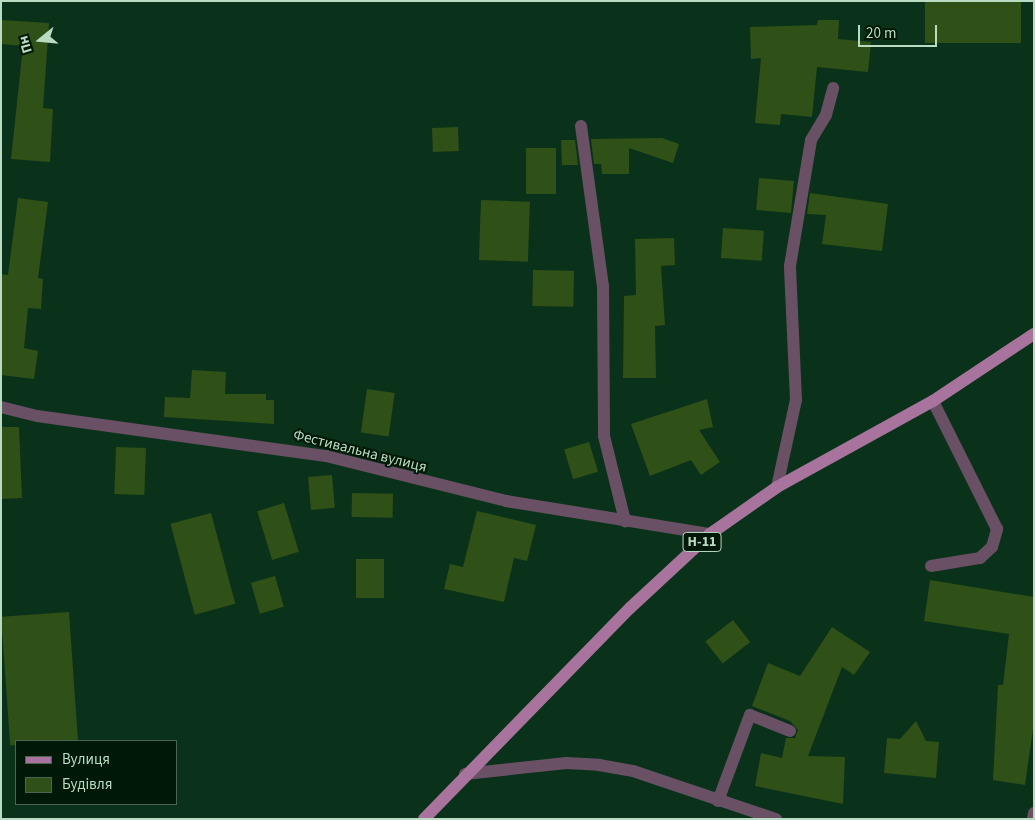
<!DOCTYPE html>
<meta charset="utf-8">
<style>
body{margin:0}
#map{position:relative;width:1035px;height:820px;overflow:hidden;background:#0a321b;font-family:"Source Sans 3",sans-serif}
div>[style]{position:absolute}
.building>*{inset:0;background:#2f5016;transform-origin:0 0}
.minor>*{height:12px;margin:-6px;padding:0 6px;transform-origin:6px;border-radius:6px;background:#695064}
.major>*{height:12px;margin:-6px;padding:0 6px;transform-origin:6px;border-radius:6px;background:#a8749d}
span{translate:-50% -50%;white-space:nowrap;text-align:center;line-height:1.15;-webkit-text-stroke:4px #001807;paint-order:stroke}
.shield-label span{padding:1px 4px;background:#001807;border:1px solid;border-radius:4px;-webkit-text-stroke-width:0}
.shield-label{font-size:14px;color:#b8dbc2;font-weight:700}
.street-label{font-size:15px;color:#b8dbc2}
.frame{position:absolute;inset:0;border:2px solid #b8dbc2;pointer-events:none}
.legend{position:absolute;left:15px;top:740px;width:162px;height:65px;box-sizing:border-box;background:#001807;border:1px solid #4a6652;margin:0;padding:6px 9px;list-style:none;font-size:15px;color:#b8dbc2}
.legend li{display:flex;align-items:center;gap:10px;height:25px}
.legend b{width:25px;border:1px solid #4a6652}
.north{position:absolute;left:15px;top:15px;width:50px;height:50px;-webkit-text-stroke:4px #001807;paint-order:stroke;rotate:253deg;font-size:14px;font-weight:700;line-height:20px;text-align:center;color:#b8dbc2}
.north::after{content:'';display:block;margin:auto;width:18px;height:22px;background:#b8dbc2;clip-path:polygon(50% 0,100% 100%,50% 72%,0 100%)}
.scale{position:absolute;left:858px;top:25px;width:79px;height:22px;box-sizing:border-box;border:2px solid #b8dbc2;border-top:0;padding-left:6px;font-size:15px;line-height:18px;white-space:nowrap;color:#b8dbc2;-webkit-text-stroke:4px #001807;paint-order:stroke}
</style>
<div id="map">
<div class="building">
<i style="left:925px;top:1px;width:96px;height:42px"></i>
<i style="clip-path:polygon(1px 20px,49px 23px,43px 108px,53px 109px,50px 162px,11px 159px,23px 46px,1px 44px)"></i>
<i style="clip-path:polygon(818px 20px,839px 20px,838px 39px,871px 42px,868px 72px,817px 67px,812px 117px,781px 114px,780px 125px,755px 123px,761px 58px,751px 59px,750px 27px,817px 25px)"></i>
<i style="left:458px;top:127px;width:24px;height:26px;rotate:88deg"></i>
<i style="clip-path:polygon(662px 138px,679px 144px,673px 163px,629px 148px,629px 174px,602px 174px,601px 164px,594px 164px,591px 139px)"></i>
<i style="clip-path:polygon(561px 140px,575px 140px,578px 165px,562px 165px)"></i>
<i style="left:526px;top:148px;width:30px;height:46px"></i>
<i style="left:759px;top:178px;width:35px;height:32px;rotate:5deg"></i>
<i style="clip-path:polygon(810px 193px,888px 204px,882px 251px,822px 244px,826px 215px,807px 214px)"></i>
<i style="clip-path:polygon(18px 198px,48px 202px,38px 278px,43px 279px,41px 309px,28px 308px,24px 348px,38px 351px,34px 379px,1px 375px,1px 274px,8px 275px)"></i>
<i style="left:481px;top:200px;width:49px;height:60px;rotate:2deg"></i>
<i style="left:723px;top:228px;width:41px;height:30px;rotate:4deg"></i>
<i style="clip-path:polygon(674px 238px,675px 265px,661px 266px,665px 325px,655px 326px,656px 378px,623px 378px,624px 296px,636px 295px,635px 239px)"></i>
<i style="left:533px;top:270px;width:41px;height:36px;rotate:1deg"></i>
<i style="clip-path:polygon(192px 370px,226px 372px,225px 394px,266px 394px,266px 400px,274px 400px,274px 424px,164px 417px,165px 397px,190px 398px)"></i>
<i style="left:367px;top:389px;width:28px;height:44px;rotate:8deg"></i>
<i style="clip-path:polygon(707px 399px,713px 427px,699px 430px,720px 462px,701px 475px,691px 460px,650px 476px,631px 424px)"></i>
<i style="clip-path:polygon(1px 427px,19px 427px,22px 498px,1px 499px)"></i>
<i style="left:589px;top:442px;width:31px;height:26px;rotate:73deg"></i>
<i style="left:116px;top:447px;width:30px;height:47px;rotate:2deg"></i>
<i style="left:332px;top:475px;width:33px;height:24px;rotate:85deg"></i>
<i style="left:352px;top:493px;width:41px;height:24px;rotate:1deg"></i>
<i style="left:284px;top:503px;width:51px;height:28px;rotate:73deg"></i>
<i style="clip-path:polygon(477px 511px,536px 525px,527px 561px,514px 558px,504px 602px,444px 589px,450px 564px,463px 567px)"></i>
<i style="left:211px;top:513px;width:94px;height:42px;rotate:75deg"></i>
<i style="left:356px;top:559px;width:28px;height:39px"></i>
<i style="left:275px;top:576px;width:32px;height:25px;rotate:74deg"></i>
<i style="clip-path:polygon(930px 580px,1034px 597px,1034px 722px,1025px 785px,993px 780px,998px 685px,1003px 685px,1009px 634px,924px 621px)"></i>
<i style="left:69px;top:612px;width:129px;height:68px;rotate:86deg"></i>
<i style="left:733px;top:620px;width:28px;height:35px;rotate:52deg"></i>
<i style="clip-path:polygon(832px 627px,870px 652px,854px 675px,842px 667px,808px 756px,845px 757px,843px 804px,755px 786px,761px 753px,782px 758px,786px 738px,795px 738px,798px 730px,790px 721px,752px 706px,768px 663px,800px 676px)"></i>
<i style="clip-path:polygon(916px 721px,926px 741px,939px 742px,936px 778px,884px 773px,887px 738px,900px 739px)"></i>
</div>
<div class="minor">
<i style="left:581px;top:126px;width:162px;rotate:82.2deg"></i>
<i style="left:603px;top:286px;width:150px;rotate:89.6deg"></i>
<i style="left:604px;top:436px;width:88px;rotate:76.1deg"></i>
<i style="left:1px;top:407px;width:37px;rotate:14deg"></i>
<i style="left:37px;top:416px;width:292px;rotate:7.9deg"></i>
<i style="left:326px;top:456px;width:186px;rotate:14deg"></i>
<i style="left:506px;top:501px;width:207px;rotate:9.2deg"></i>
<i style="left:777px;top:487px;width:89px;rotate:-77.7deg"></i>
<i style="left:796px;top:400px;width:134px;rotate:-92.6deg"></i>
<i style="left:790px;top:266px;width:128px;rotate:-80.5deg"></i>
<i style="left:811px;top:140px;width:29px;rotate:-59deg"></i>
<i style="left:826px;top:115px;width:28px;rotate:-75deg"></i>
<i style="left:931px;top:566px;width:50px;rotate:-9.3deg"></i>
<i style="left:980px;top:558px;width:16px;rotate:-43deg"></i>
<i style="left:992px;top:547px;width:19px;rotate:-74deg"></i>
<i style="left:997px;top:529px;width:143px;rotate:-116.6deg"></i>
<i style="left:465px;top:774px;width:102px;rotate:-6.2deg"></i>
<i style="left:566px;top:763px;width:33px;rotate:3deg"></i>
<i style="left:599px;top:765px;width:35px;rotate:10deg"></i>
<i style="left:633px;top:771px;width:151px;rotate:18.6deg"></i>
<i style="left:718px;top:801px;width:92px;rotate:-69.6deg"></i>
<i style="left:750px;top:715px;width:43px;rotate:21.8deg"></i>
<i style="left:1033px;top:819px;width:6px;rotate:-81deg"></i>
</div>
<div class="major">
<i style="left:424px;top:819px;width:295px;rotate:-45.7deg"></i>
<i style="left:630px;top:608px;width:109px;rotate:-42.8deg"></i>
<i style="left:710px;top:534px;width:82px;rotate:-35deg"></i>
<i style="left:777px;top:487px;width:178px;rotate:-28.9deg"></i>
<i style="left:933px;top:401px;width:121px;rotate:-33.6deg"></i>
</div>
<div class="shield-label">
<span style="left:702px;top:542px">Н-11</span>
</div>
<div class="street-label">
<span style="left:360px;top:451px;rotate:14deg">Фестивальна вулиця</span>
</div>
<div class="frame"></div>
<ul class="legend">
<li><b style="height:6px;background:#a8749d"></b>Вулиця</li>
<li><b style="height:14px;background:#2f5016"></b>Будівля</li>
</ul>
<div class="north">Пн</div>
<div class="scale">20 m</div>
</div>
